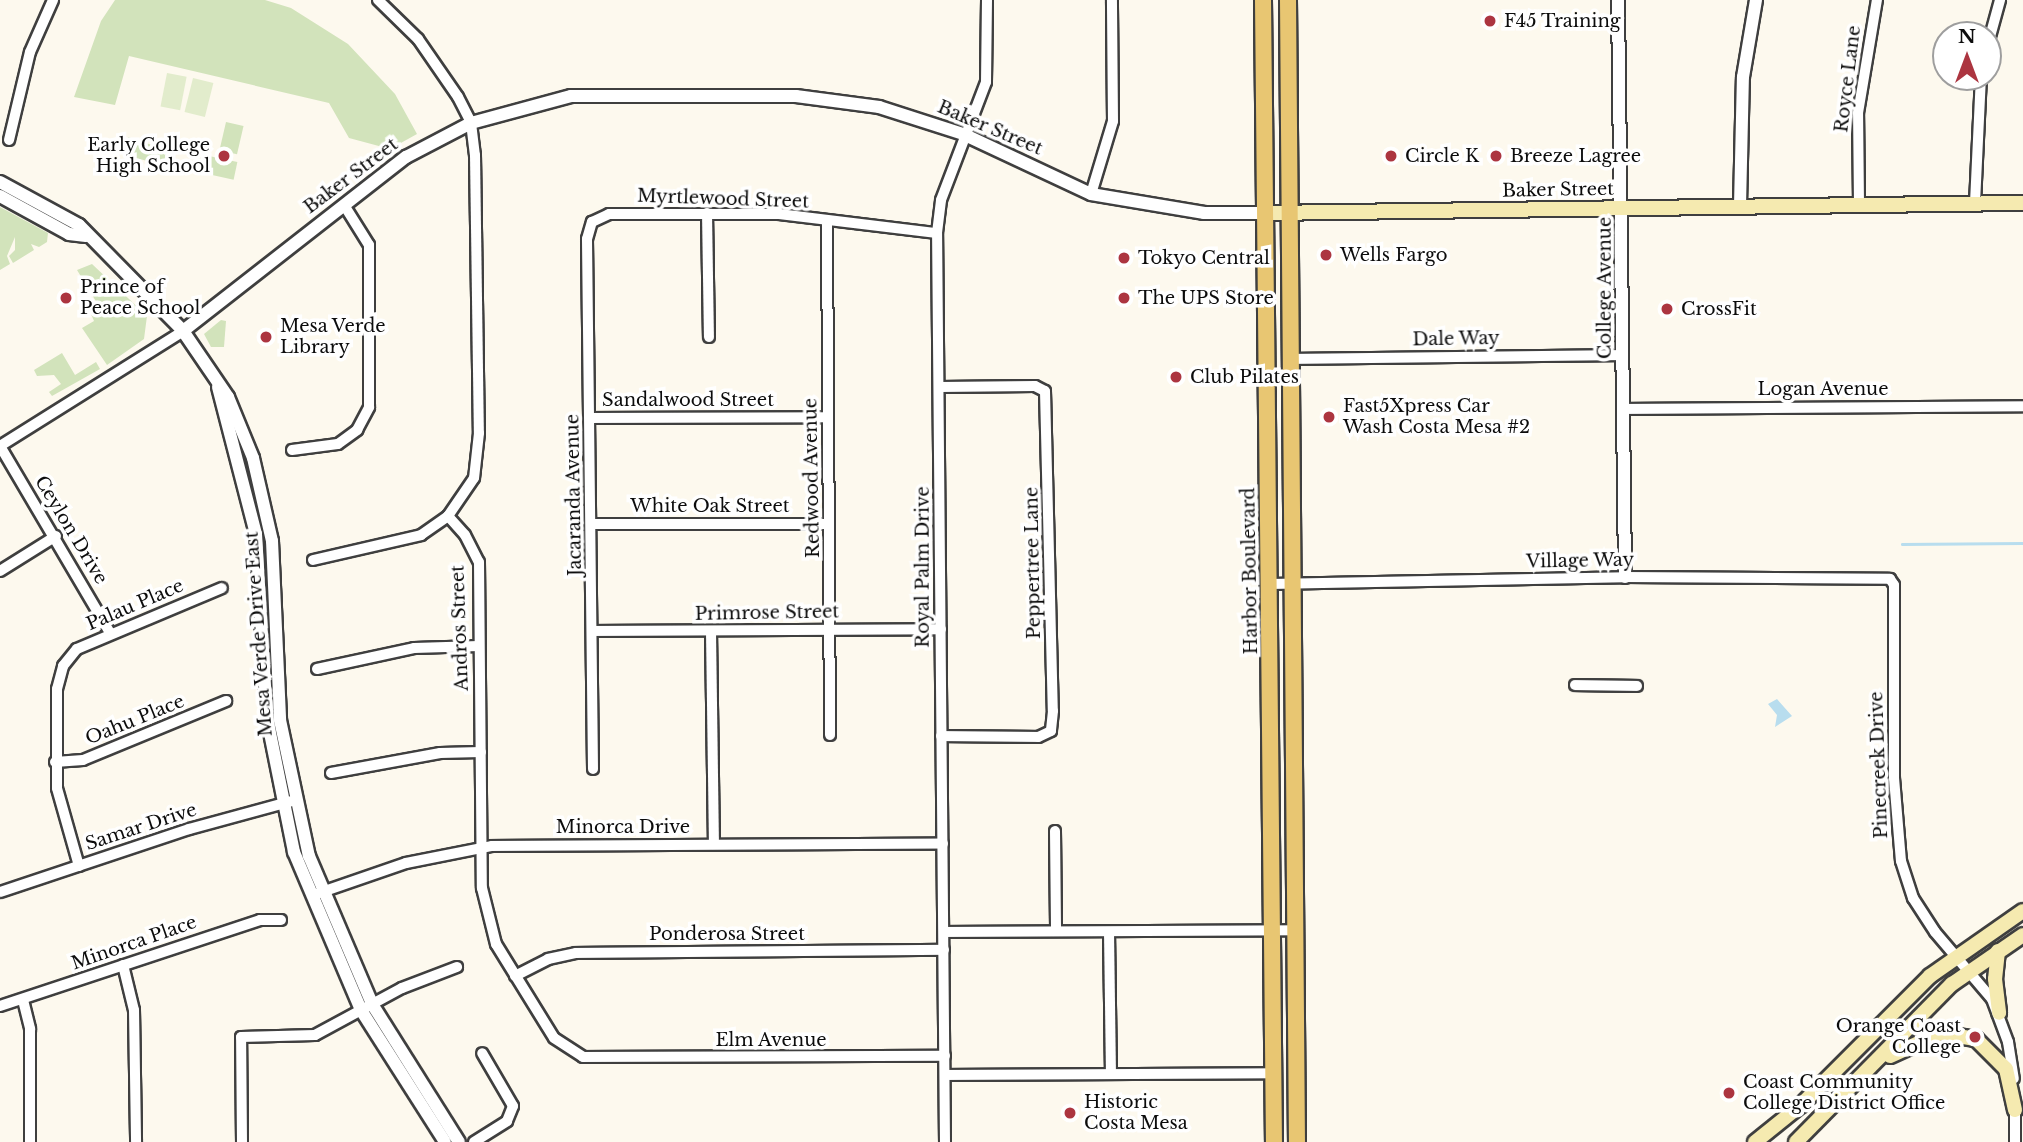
<!DOCTYPE html>
<style>
body{margin:0}
#map{position:relative;width:2023px;height:1142px;overflow:hidden;background:#fdf9ee;font-family:"Libre Baskerville",serif}
div>[style]{position:absolute}
.green>*{inset:0;background:#d2e3bb;transform-origin:0 0}
.pitch>*{inset:0;background:#e2eccc;transform-origin:0 0}
.water>*{inset:0;background:#b8ddee}
.stream>*{height:2.5px;margin:-1.25px;padding:0 1.25px;transform-origin:1.25px;border-radius:1.25px;background:#b8ddee}
.roads{filter:drop-shadow(2px 0 #3f3f3f) drop-shadow(-2px 0 #3f3f3f) drop-shadow(0 2px #3f3f3f) drop-shadow(0 -2px #3f3f3f)}
.minor>*{height:10px;margin:-5px;padding:0 5px;transform-origin:5px;border-radius:5px;background:#fff}
.tertiary>*{height:12px;margin:-6px;padding:0 6px;transform-origin:6px;border-radius:6px;background:#fff}
.secondary>*{height:14px;margin:-7px;padding:0 7px;transform-origin:7px;border-radius:7px;background:#f5eab0}
.primary>*{height:16px;margin:-8px;padding:0 8px;transform-origin:8px;border-radius:8px;background:#e8c672}
.dots>*{width:19px;height:19px;translate:-50% -50%;box-sizing:border-box;border:4px solid #fff;border-radius:50%}
span{translate:-50% -50%;white-space:nowrap;text-align:center;line-height:1.15;-webkit-text-stroke:7px #fff;paint-order:stroke}
.poi-label{font-size:18px;color:#0c0c0c}
.left{translate:0 -50%;text-align:left}
.right{translate:-100% -50%;text-align:right}
.street-label{font-size:18px;color:#0c0c0c}
.north{position:absolute;left:1932px;top:21px;width:70px;height:70px;box-sizing:border-box;background:#fff;border:2px solid #9e9e9e;border-radius:50%;rotate:0deg;font-size:19px;font-weight:700;line-height:28px;text-align:center;color:#0c0c0c}
.north::after{content:'';display:block;margin:auto;width:24px;height:32px;background:#ac3540;clip-path:polygon(50% 0,100% 100%,50% 72%,0 100%)}
</style>
<div id="map">
<div class="green">
<i style="clip-path:polygon(115px 0,265px 0,291px 8px,348px 44px,395px 94px,417px 134px,390px 149px,349px 138px,329px 103px,129px 56px,115px 105px,74px 97px,101px 21px)"></i>
<i style="left:226px;top:122px;width:18px;height:29px;rotate:13deg"></i>
<i style="clip-path:polygon(128px 137px,167px 150px,163px 165px,124px 155px)"></i>
<i style="left:209px;top:156px;width:29px;height:18px;rotate:12deg"></i>
<i style="clip-path:polygon(0 207px,48px 233px,47px 242px,39px 247px,31px 244px,34px 250px,13px 263px,9px 256px,15px 250px,15px 237px,7px 256px,10px 264px,0 270px)"></i>
<i style="clip-path:polygon(92px 264px,147px 316px,144px 339px,107px 365px,82px 328px,94px 321px,91px 314px,100px 308px,77px 270px)"></i>
<i style="clip-path:polygon(221px 320px,226px 321px,224px 347px,211px 347px,204px 334px)"></i>
<i style="clip-path:polygon(62px 353px,75px 375px,96px 362px,100px 369px,52px 396px,49px 392px,61px 384px,54px 375px,37px 376px,34px 370px)"></i>
</div>
<div class="pitch">
<i style="left:167px;top:73px;width:20px;height:34px;rotate:11deg"></i>
<i style="left:193px;top:78px;width:21px;height:35px;rotate:14deg"></i>
</div>
<div class="water">
<i style="clip-path:polygon(1777px 699px,1792px 716px,1775px 727px,1777px 715px,1768px 704px)"></i>
</div>
<div class="stream">
<i style="left:1902px;top:544px;width:121px;rotate:-0.5deg"></i>
</div>
<div class="roads">
<div class="minor">
<i style="left:378px;top:0;width:56px;rotate:44.3deg"></i>
<i style="left:418px;top:39px;width:70px;rotate:55.4deg"></i>
<i style="left:458px;top:97px;width:29px;rotate:63deg"></i>
<i style="left:471px;top:123px;width:32px;rotate:83deg"></i>
<i style="left:475px;top:155px;width:278px;rotate:89.2deg"></i>
<i style="left:479px;top:433px;width:45px;rotate:96.3deg"></i>
<i style="left:474px;top:478px;width:46px;rotate:124.4deg"></i>
<i style="left:448px;top:516px;width:25px;rotate:48deg"></i>
<i style="left:465px;top:535px;width:30px;rotate:63deg"></i>
<i style="left:479px;top:562px;width:326px;rotate:89.5deg"></i>
<i style="left:482px;top:888px;width:58px;rotate:76deg"></i>
<i style="left:496px;top:944px;width:110px;rotate:58.3deg"></i>
<i style="left:554px;top:1038px;width:35px;rotate:33deg"></i>
<i style="left:583px;top:1057px;width:362px;rotate:-0.2deg"></i>
<i style="left:1988px;top:44px;width:46px;rotate:-74.7deg"></i>
<i style="left:9px;top:140px;width:90px;rotate:-76.6deg"></i>
<i style="left:30px;top:52px;width:57px;rotate:-66.1deg"></i>
<i style="left:1091px;top:194px;width:76px;rotate:-73.2deg"></i>
<i style="left:1113px;top:121px;width:121px;rotate:-90.5deg"></i>
<i style="left:1975px;top:203px;width:126px;rotate:-87.3deg"></i>
<i style="left:1859px;top:204px;width:91px;rotate:-90.6deg"></i>
<i style="left:1858px;top:113px;width:115px;rotate:-80.5deg"></i>
<i style="left:707px;top:213px;width:124px;rotate:89.1deg"></i>
<i style="left:827px;top:221px;width:514px;rotate:89.67deg"></i>
<i style="left:1291px;top:359px;width:331px;rotate:-0.7deg"></i>
<i style="left:940px;top:387px;width:95px;rotate:-0.6deg"></i>
<i style="left:1035px;top:386px;width:11px;rotate:27deg"></i>
<i style="left:1045px;top:391px;width:320px;rotate:88.6deg"></i>
<i style="left:1053px;top:711px;width:20px;rotate:96deg"></i>
<i style="left:1051px;top:731px;width:14px;rotate:155deg"></i>
<i style="left:1038px;top:737px;width:97px;rotate:-179.4deg"></i>
<i style="left:1623px;top:409px;width:400px;rotate:-0.4deg"></i>
<i style="left:590px;top:418px;width:238px;rotate:-0.2deg"></i>
<i style="left:0;top:446px;width:217px;rotate:59.5deg"></i>
<i style="left:0;top:446px;width:216px;rotate:-32.1deg"></i>
<i style="left:292px;top:450px;width:46px;rotate:-7.4deg"></i>
<i style="left:338px;top:444px;width:24px;rotate:-36deg"></i>
<i style="left:357px;top:430px;width:26px;rotate:-62deg"></i>
<i style="left:369px;top:407px;width:162px;rotate:-90deg"></i>
<i style="left:369px;top:245px;width:47px;rotate:-122deg"></i>
<i style="left:591px;top:524px;width:238px"></i>
<i style="left:313px;top:560px;width:111px;rotate:-13deg"></i>
<i style="left:421px;top:535px;width:33px;rotate:-35deg"></i>
<i style="left:0;top:571px;width:66px;rotate:-32deg"></i>
<i style="left:1270px;top:584px;width:355px;rotate:-1.1deg"></i>
<i style="left:1625px;top:577px;width:265px;rotate:0.4deg"></i>
<i style="left:1890px;top:579px;width:7px;rotate:56deg"></i>
<i style="left:1894px;top:585px;width:193px;rotate:90deg"></i>
<i style="left:1894px;top:778px;width:83px;rotate:85.2deg"></i>
<i style="left:1901px;top:861px;width:39px;rotate:72deg"></i>
<i style="left:1913px;top:898px;width:40px;rotate:57.1deg"></i>
<i style="left:1935px;top:932px;width:88px;rotate:49.6deg"></i>
<i style="left:1992px;top:999px;width:46px;rotate:69.6deg"></i>
<i style="left:2008px;top:1042px;width:37px;rotate:81deg"></i>
<i style="left:593px;top:631px;width:348px;rotate:-0.3deg"></i>
<i style="left:711px;top:632px;width:212px;rotate:89.2deg"></i>
<i style="left:317px;top:669px;width:99px;rotate:-12.2deg"></i>
<i style="left:414px;top:648px;width:65px;rotate:-1.8deg"></i>
<i style="left:1575px;top:685px;width:62px;rotate:0.9deg"></i>
<i style="left:55px;top:762px;width:28px;rotate:-4deg"></i>
<i style="left:83px;top:760px;width:155px;rotate:-22.4deg"></i>
<i style="left:593px;top:769px;width:530px;rotate:-90.65deg"></i>
<i style="left:587px;top:239px;width:18px;rotate:-74deg"></i>
<i style="left:592px;top:222px;width:19px;rotate:-25deg"></i>
<i style="left:609px;top:214px;width:170px"></i>
<i style="left:779px;top:214px;width:159px;rotate:6.9deg"></i>
<i style="left:331px;top:773px;width:111px;rotate:-10.4deg"></i>
<i style="left:440px;top:753px;width:41px;rotate:-1.4deg"></i>
<i style="left:1055px;top:831px;width:100px;rotate:89.4deg"></i>
<i style="left:79px;top:866px;width:81px;rotate:-105.8deg"></i>
<i style="left:57px;top:788px;width:99px;rotate:-90deg"></i>
<i style="left:57px;top:689px;width:24px;rotate:-75deg"></i>
<i style="left:63px;top:666px;width:22px;rotate:-51deg"></i>
<i style="left:77px;top:649px;width:157px;rotate:-22.8deg"></i>
<i style="left:0;top:892px;width:199px;rotate:-18.4deg"></i>
<i style="left:189px;top:829px;width:107px;rotate:-15.2deg"></i>
<i style="left:319px;top:893px;width:92px;rotate:-19deg"></i>
<i style="left:406px;top:863px;width:88px;rotate:-11.2deg"></i>
<i style="left:492px;top:846px;width:451px;rotate:-0.3deg"></i>
<i style="left:944px;top:932px;width:351px;rotate:-0.3deg"></i>
<i style="left:1109px;top:932px;width:142px;rotate:89.2deg"></i>
<i style="left:123px;top:965px;width:46px;rotate:76.3deg"></i>
<i style="left:134px;top:1010px;width:132px;rotate:89.1deg"></i>
<i style="left:515px;top:976px;width:37px;rotate:-27deg"></i>
<i style="left:548px;top:959px;width:29px;rotate:-12deg"></i>
<i style="left:576px;top:953px;width:368px;rotate:-0.5deg"></i>
<i style="left:23px;top:1000px;width:30px;rotate:76deg"></i>
<i style="left:30px;top:1029px;width:113px;rotate:90deg"></i>
<i style="left:0;top:1006px;width:274px;rotate:-18.3deg"></i>
<i style="left:260px;top:920px;width:21px"></i>
<i style="left:945px;top:1075px;width:328px;rotate:-0.3deg"></i>
<i style="left:2015px;top:1103px;width:39px;rotate:90deg"></i>
<i style="left:242px;top:1142px;width:105px;rotate:-90.5deg"></i>
<i style="left:241px;top:1037px;width:74px;rotate:-1.5deg"></i>
<i style="left:315px;top:1035px;width:99px;rotate:-28.4deg"></i>
<i style="left:402px;top:988px;width:59px;rotate:-20.9deg"></i>
<i style="left:474px;top:1142px;width:39px;rotate:-32deg"></i>
<i style="left:507px;top:1121px;width:16px;rotate:-68deg"></i>
<i style="left:513px;top:1106px;width:61px;rotate:-120.3deg"></i>
<i style="left:945px;top:1142px;width:909px;rotate:-90.5deg"></i>
<i style="left:937px;top:233px;width:33px;rotate:-83deg"></i>
<i style="left:941px;top:200px;width:126px;rotate:-69.1deg"></i>
<i style="left:986px;top:82px;width:82px;rotate:-89.3deg"></i>
</div>
<div class="tertiary">
<i style="left:1618px;top:0;width:577px;rotate:89.3deg"></i>
<i style="left:0;top:182px;width:90px;rotate:28.6deg"></i>
<i style="left:79px;top:225px;width:148px;rotate:45.5deg"></i>
<i style="left:183px;top:331px;width:80px;rotate:55.7deg"></i>
<i style="left:228px;top:397px;width:66px;rotate:67.7deg"></i>
<i style="left:253px;top:458px;width:85px;rotate:77.1deg"></i>
<i style="left:272px;top:541px;width:179px;rotate:87.4deg"></i>
<i style="left:280px;top:720px;width:139px;rotate:78deg"></i>
<i style="left:309px;top:856px;width:161px;rotate:66.9deg"></i>
<i style="left:372px;top:1004px;width:163px;rotate:57.8deg"></i>
<i style="left:0;top:196px;width:79px;rotate:28.8deg"></i>
<i style="left:69px;top:234px;width:17px;rotate:7deg"></i>
<i style="left:1740px;top:206px;width:129px;rotate:-88.7deg"></i>
<i style="left:1743px;top:77px;width:78px;rotate:-80.4deg"></i>
<i style="left:183px;top:331px;width:283px;rotate:-38deg"></i>
<i style="left:406px;top:157px;width:73px;rotate:-27.6deg"></i>
<i style="left:471px;top:123px;width:104px;rotate:-15.1deg"></i>
<i style="left:571px;top:96px;width:225px"></i>
<i style="left:796px;top:96px;width:84px;rotate:7.5deg"></i>
<i style="left:879px;top:107px;width:88px;rotate:17.8deg"></i>
<i style="left:963px;top:134px;width:141px;rotate:25.1deg"></i>
<i style="left:1091px;top:194px;width:115px;rotate:9.5deg"></i>
<i style="left:1204px;top:213px;width:61px"></i>
<i style="left:218px;top:387px;width:152px;rotate:75.5deg"></i>
<i style="left:256px;top:534px;width:184px;rotate:86.6deg"></i>
<i style="left:267px;top:718px;width:137px;rotate:78.6deg"></i>
<i style="left:294px;top:852px;width:172px;rotate:67deg"></i>
<i style="left:361px;top:1010px;width:156px;rotate:57.5deg"></i>
</div>
<div class="secondary">
<i style="left:1265px;top:213px;width:758px;rotate:-0.76deg"></i>
<i style="left:1998px;top:951px;width:28px;rotate:96deg"></i>
<i style="left:1995px;top:979px;width:34px;rotate:83deg"></i>
<i style="left:1890px;top:1056px;width:56px;rotate:-24.3deg"></i>
<i style="left:1941px;top:1033px;width:36px;rotate:10deg"></i>
<i style="left:1976px;top:1039px;width:42px;rotate:45deg"></i>
<i style="left:2006px;top:1069px;width:42px;rotate:77.6deg"></i>
<i style="left:1755px;top:1142px;width:59px;rotate:-38.8deg"></i>
<i style="left:1801px;top:1105px;width:182px;rotate:-45deg"></i>
<i style="left:1930px;top:976px;width:113px;rotate:-35deg"></i>
<i style="left:1796px;top:1142px;width:222px;rotate:-45.4deg"></i>
<i style="left:1952px;top:984px;width:86px;rotate:-34.6deg"></i>
</div>
<div class="primary">
<i style="left:1263px;top:0;width:1142px;rotate:89.45deg"></i>
<i style="left:1288px;top:0;width:1142px;rotate:89.55deg"></i>
</div>
</div>
<div class="dots">
<i style="left:1490px;top:21px;background:#ac3540"></i>
<i style="left:224px;top:156px;background:#ac3540"></i>
<i style="left:1391px;top:156px;background:#ac3540"></i>
<i style="left:1496px;top:156px;background:#ac3540"></i>
<i style="left:1326px;top:255px;background:#ac3540"></i>
<i style="left:1124px;top:258px;background:#ac3540"></i>
<i style="left:66px;top:298px;background:#ac3540"></i>
<i style="left:1124px;top:298px;background:#ac3540"></i>
<i style="left:1667px;top:309px;background:#ac3540"></i>
<i style="left:266px;top:337px;background:#ac3540"></i>
<i style="left:1176px;top:377px;background:#ac3540"></i>
<i style="left:1329px;top:417px;background:#ac3540"></i>
<i style="left:1975px;top:1037px;background:#ac3540"></i>
<i style="left:1729px;top:1093px;background:#ac3540"></i>
<i style="left:1070px;top:1113px;background:#ac3540"></i>
</div>
<div class="poi-label">
<span class="left" style="left:1504px;top:21px">F45 Training</span>
<span class="right" style="left:210px;top:156px">Early College<br>High School</span>
<span class="left" style="left:1405px;top:156px">Circle K</span>
<span class="left" style="left:1510px;top:156px">Breeze Lagree</span>
<span class="left" style="left:1340px;top:255px">Wells Fargo</span>
<span class="left" style="left:1138px;top:258px">Tokyo Central</span>
<span class="left" style="left:80px;top:298px">Prince of<br>Peace School</span>
<span class="left" style="left:1138px;top:298px">The UPS Store</span>
<span class="left" style="left:1681px;top:309px">CrossFit</span>
<span class="left" style="left:280px;top:337px">Mesa Verde<br>Library</span>
<span class="left" style="left:1190px;top:377px">Club Pilates</span>
<span class="left" style="left:1343px;top:417px">Fast5Xpress Car<br>Wash Costa Mesa #2</span>
<span class="right" style="left:1961px;top:1037px">Orange Coast<br>College</span>
<span class="left" style="left:1743px;top:1093px">Coast Community<br>College District Office</span>
<span class="left" style="left:1084px;top:1113px">Historic<br>Costa Mesa</span>
</div>
<div class="street-label">
<span style="left:1848px;top:79px;rotate:-83deg">Royce Lane</span>
<span style="left:990px;top:128px;rotate:23deg">Baker Street</span>
<span style="left:351px;top:176px;rotate:-37deg">Baker Street</span>
<span style="left:1558px;top:190px;rotate:-1deg">Baker Street</span>
<span style="left:723px;top:199px;rotate:2deg">Myrtlewood Street</span>
<span style="left:1605px;top:288px;rotate:-90deg">College Avenue</span>
<span style="left:1456px;top:339px;rotate:-1deg">Dale Way</span>
<span style="left:1823px;top:389px">Logan Avenue</span>
<span style="left:688px;top:400px">Sandalwood Street</span>
<span style="left:812px;top:478px;rotate:-91deg">Redwood Avenue</span>
<span style="left:574px;top:495px;rotate:-91deg">Jacaranda Avenue</span>
<span style="left:710px;top:506px">White Oak Street</span>
<span style="left:71px;top:530px;rotate:59deg">Ceylon Drive</span>
<span style="left:1580px;top:561px;rotate:-1deg">Village Way</span>
<span style="left:1033px;top:563px;rotate:-91deg">Peppertree Lane</span>
<span style="left:923px;top:567px;rotate:-90deg">Royal Palm Drive</span>
<span style="left:1250px;top:571px;rotate:-91deg">Harbor Boulevard</span>
<span style="left:135px;top:605px;rotate:-23deg">Palau Place</span>
<span style="left:767px;top:613px;rotate:-1deg">Primrose Street</span>
<span style="left:460px;top:628px;rotate:-92deg">Andros Street</span>
<span style="left:259px;top:634px;rotate:-94deg">Mesa Verde Drive East</span>
<span style="left:135px;top:720px;rotate:-22deg">Oahu Place</span>
<span style="left:1879px;top:765px;rotate:-92deg">Pinecreek Drive</span>
<span style="left:141px;top:827px;rotate:-18deg">Samar Drive</span>
<span style="left:623px;top:827px">Minorca Drive</span>
<span style="left:727px;top:934px">Ponderosa Street</span>
<span style="left:134px;top:943px;rotate:-19deg">Minorca Place</span>
<span style="left:771px;top:1040px">Elm Avenue</span>
</div>
<div class="north">N</div>
</div>
